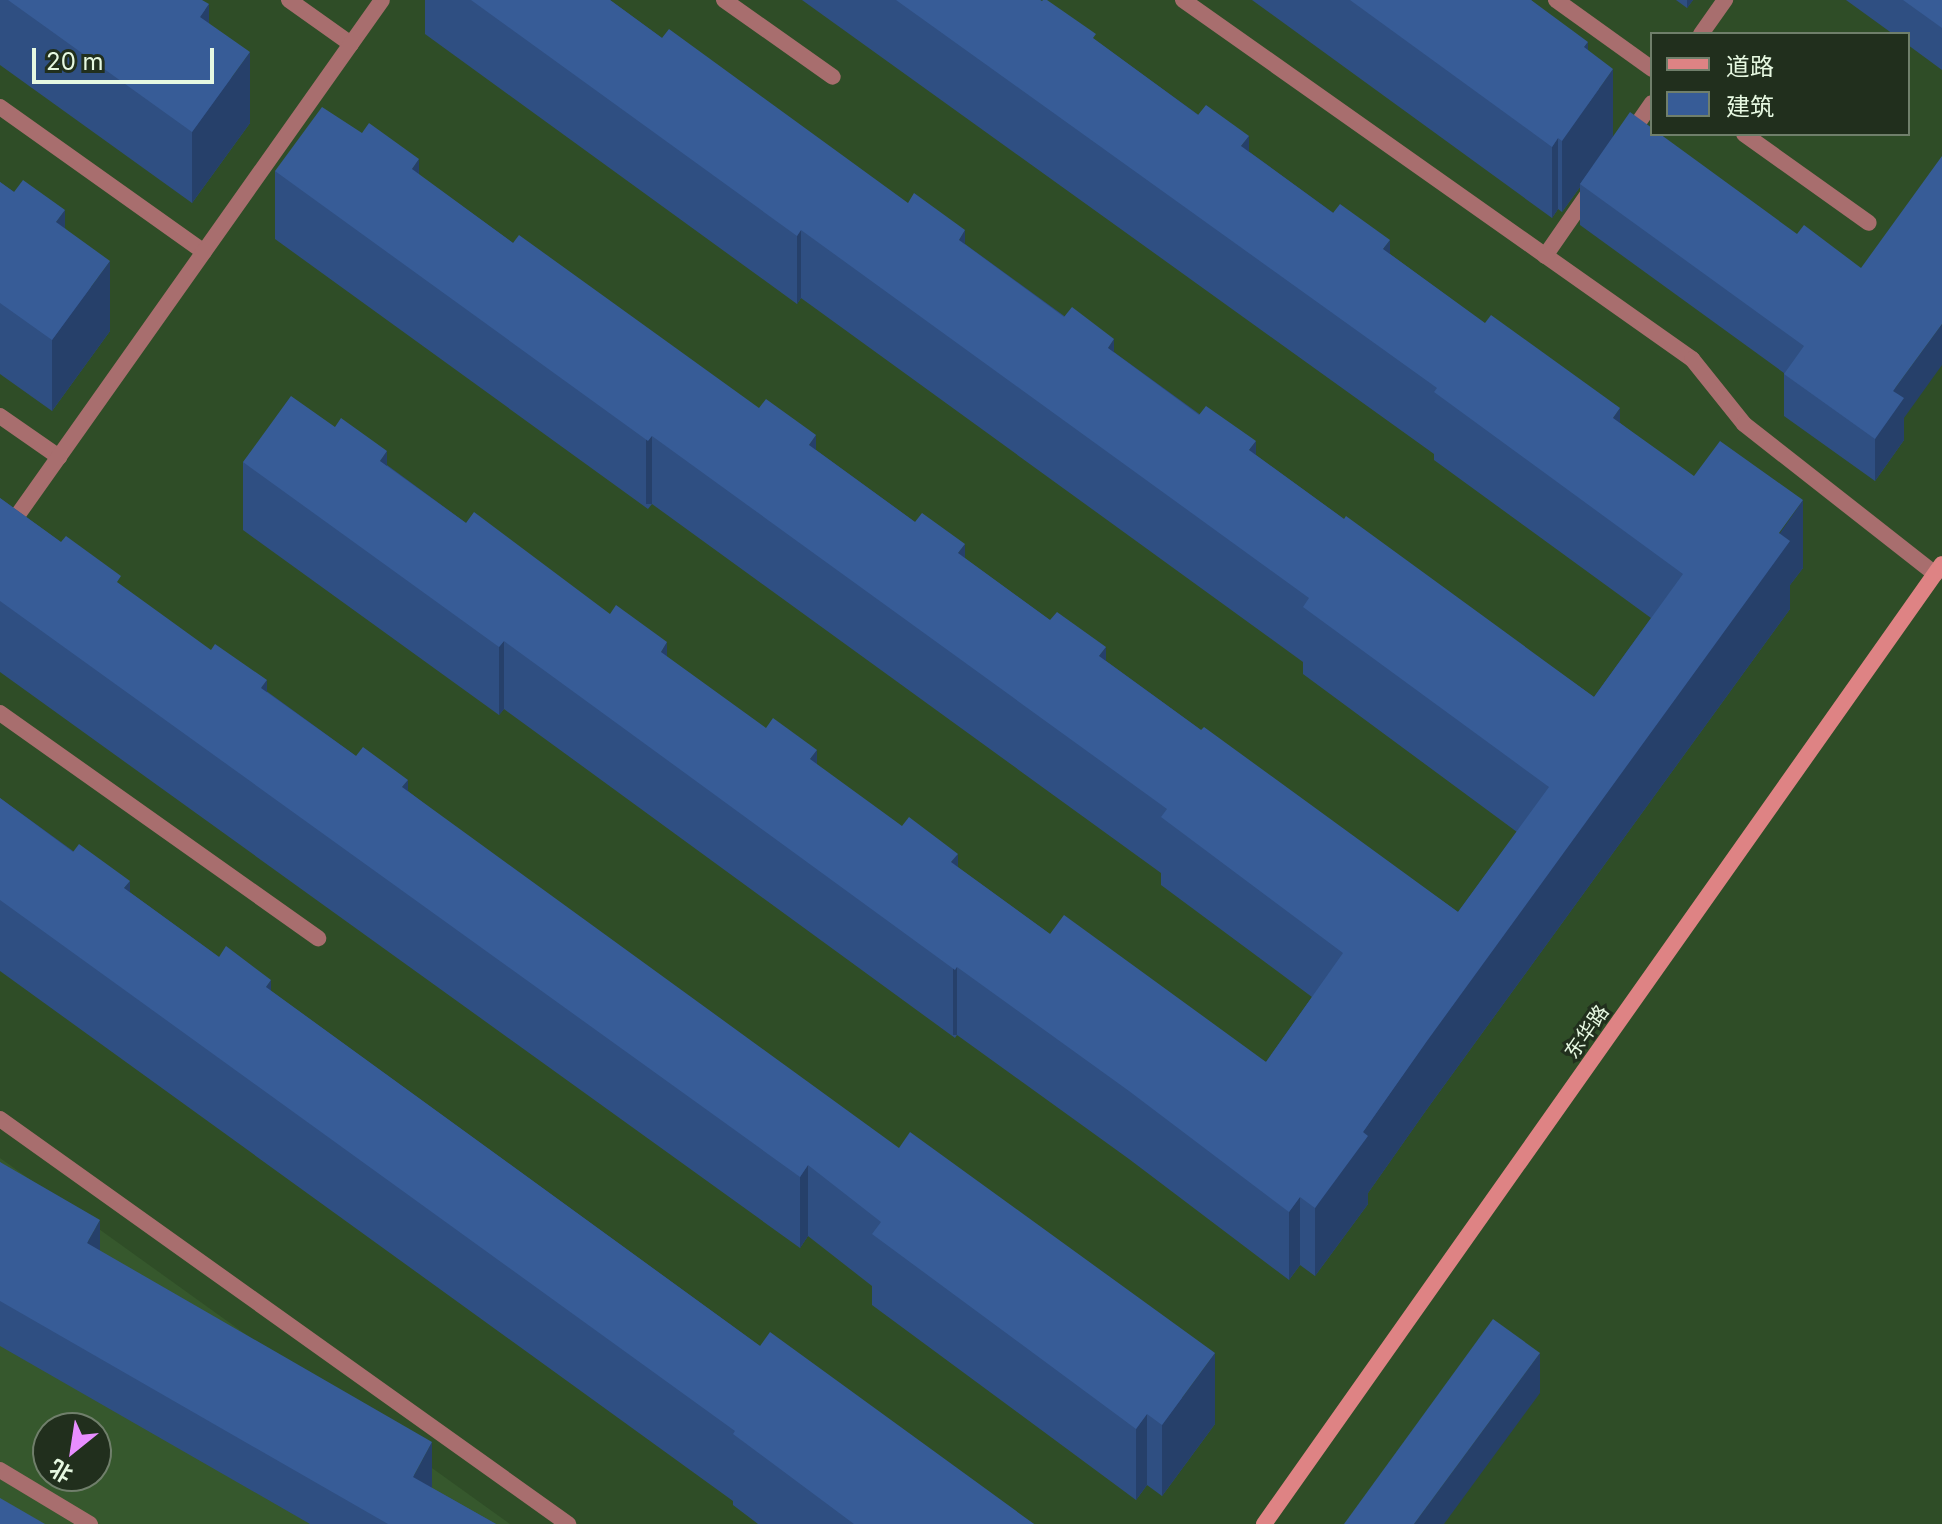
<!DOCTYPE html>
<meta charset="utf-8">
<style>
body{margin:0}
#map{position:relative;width:1942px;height:1524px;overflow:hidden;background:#2f4d27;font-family:Inter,"Noto Sans SC",sans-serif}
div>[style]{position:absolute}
.built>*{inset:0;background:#36582d}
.lane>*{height:16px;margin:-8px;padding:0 8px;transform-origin:8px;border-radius:8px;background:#a86e6e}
.street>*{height:16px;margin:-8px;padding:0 8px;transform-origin:8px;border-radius:8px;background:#a86e6e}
.secondary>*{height:16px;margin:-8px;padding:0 8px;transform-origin:8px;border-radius:8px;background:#de8384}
.wall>*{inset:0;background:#2f4f82}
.shaded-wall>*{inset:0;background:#26406a;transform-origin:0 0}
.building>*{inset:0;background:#375c97}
span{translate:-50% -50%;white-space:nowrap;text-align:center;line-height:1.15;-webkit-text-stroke:6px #212f1d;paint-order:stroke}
.street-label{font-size:20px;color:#e6f8e1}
.legend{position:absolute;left:1650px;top:32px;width:260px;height:104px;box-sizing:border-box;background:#212f1d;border:2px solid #707f6b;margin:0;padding:10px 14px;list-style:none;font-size:24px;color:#e6f8e1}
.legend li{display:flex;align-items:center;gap:16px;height:40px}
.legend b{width:40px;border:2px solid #707f6b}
.north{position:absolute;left:32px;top:1412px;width:80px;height:80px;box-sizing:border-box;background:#212f1d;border:2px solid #707f6b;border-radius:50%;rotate:210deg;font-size:22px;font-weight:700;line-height:32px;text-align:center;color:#e6f8e1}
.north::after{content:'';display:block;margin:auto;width:28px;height:36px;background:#e88eff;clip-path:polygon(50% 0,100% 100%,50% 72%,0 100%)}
.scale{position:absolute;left:32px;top:48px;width:182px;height:36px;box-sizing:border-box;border:4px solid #e6f8e1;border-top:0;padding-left:10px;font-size:24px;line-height:28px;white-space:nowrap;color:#e6f8e1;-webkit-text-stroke:6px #212f1d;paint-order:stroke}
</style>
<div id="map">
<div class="built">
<i style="clip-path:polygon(evenodd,0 1158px,510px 1524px,0 1524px,0 1158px,48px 1428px,96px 1428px,96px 1476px,48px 1476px,48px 1428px)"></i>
</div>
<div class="lane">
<i style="left:289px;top:0;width:76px;rotate:35.4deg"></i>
<i style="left:724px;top:0;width:133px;rotate:35.2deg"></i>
<i style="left:1183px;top:0;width:623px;rotate:35.2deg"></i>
<i style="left:1692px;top:359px;width:83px;rotate:51.3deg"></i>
<i style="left:1744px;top:424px;width:243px;rotate:38.1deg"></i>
<i style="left:1556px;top:0;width:118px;rotate:35.7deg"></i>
<i style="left:1701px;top:34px;width:42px;rotate:-54.8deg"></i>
<i style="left:0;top:107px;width:250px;rotate:35.4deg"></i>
<i style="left:1744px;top:134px;width:153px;rotate:35.5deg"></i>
<i style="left:1629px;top:136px;width:40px;rotate:-55.1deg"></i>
<i style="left:1545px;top:256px;width:83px;rotate:-55.3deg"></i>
<i style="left:0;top:416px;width:72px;rotate:34.8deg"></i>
<i style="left:0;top:540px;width:661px;rotate:-54.72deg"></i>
<i style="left:0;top:713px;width:390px;rotate:35.3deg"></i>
</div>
<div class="street">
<i style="left:0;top:1119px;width:698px;rotate:35.49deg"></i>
<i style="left:0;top:1470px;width:105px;rotate:31deg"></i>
</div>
<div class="secondary">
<i style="left:1264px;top:1524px;width:1175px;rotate:-54.77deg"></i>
</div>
<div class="wall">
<i style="clip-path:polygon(0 0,202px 0,209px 23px,250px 123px,192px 203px,0 65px)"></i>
<i style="clip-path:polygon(425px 0,610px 0,662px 38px,965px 244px,1344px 519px,1594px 697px,1651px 618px,1434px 460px,1434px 454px,802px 0,1040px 0,1390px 254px,1620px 423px,1803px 568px,1790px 585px,1790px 609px,1427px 1109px,1368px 1193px,1368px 1204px,1315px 1276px,1300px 1265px,1289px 1280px,1129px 1159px,957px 1035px,955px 1038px,504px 709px,499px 715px,243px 530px,243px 462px,387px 465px,466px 523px,667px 657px,1050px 934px,1266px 1062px,1312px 997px,1161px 885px,1161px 873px,652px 504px,648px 509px,275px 239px,275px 171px,419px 175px,513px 243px,816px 450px,1201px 730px,1458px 912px,1517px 832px,1303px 674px,1303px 662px,801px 298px,797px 304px,425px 34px)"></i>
<i style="clip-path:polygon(1252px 0,1531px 0,1588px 50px,1613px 137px,1861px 268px,1904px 418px,1904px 440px,1875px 481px,1784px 416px,1784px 373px,1580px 225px,1580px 187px,1562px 212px,1558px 209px,1552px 218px)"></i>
<i style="clip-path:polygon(1676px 0,1693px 0,1687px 8px)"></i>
<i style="clip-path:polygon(1846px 0,1942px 0,1942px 70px,1908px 45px,1908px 34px,1893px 34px)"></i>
<i style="clip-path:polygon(0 182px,65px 228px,110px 331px,52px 411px,0 374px)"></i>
<i style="clip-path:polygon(0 498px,356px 756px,408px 791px,1215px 1424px,1162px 1496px,1147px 1485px,1136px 1500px,872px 1305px,872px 1286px,808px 1236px,800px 1248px,0 672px)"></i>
<i style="clip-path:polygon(0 798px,219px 957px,271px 991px,760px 1346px,1034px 1524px,758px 1524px,733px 1505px,733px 1501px,0 971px)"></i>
<i style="clip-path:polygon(0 1162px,100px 1251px,432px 1488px,496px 1524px,310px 1524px,0 1346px)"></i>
</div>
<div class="shaded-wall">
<i style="clip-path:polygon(1687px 0,1693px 0,1687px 8px)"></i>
<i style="clip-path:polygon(209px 4px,209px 75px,200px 17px)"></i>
<i style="clip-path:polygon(1588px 42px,1588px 104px,1613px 69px,1613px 140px,1580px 184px,1580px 187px,1562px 212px,1562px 141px,1584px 47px)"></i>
<i style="clip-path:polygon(250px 52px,250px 123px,192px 203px,192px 132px)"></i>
<i style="clip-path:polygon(1249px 136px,1249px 204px,1241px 146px)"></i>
<i style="clip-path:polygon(1558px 138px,1558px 209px,1552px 218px,1552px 147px)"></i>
<i style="clip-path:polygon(419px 159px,419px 227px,412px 169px)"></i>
<i style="clip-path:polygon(65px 210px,65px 281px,56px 222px)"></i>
<i style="clip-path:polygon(801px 230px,801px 298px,797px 304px,797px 236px)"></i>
<i style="clip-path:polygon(965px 230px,965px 298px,959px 240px)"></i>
<i style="clip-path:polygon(1390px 240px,1390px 307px,1383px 249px)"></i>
<i style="clip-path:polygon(110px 261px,110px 331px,52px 411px,52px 340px)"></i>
<i style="clip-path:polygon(1942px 324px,1942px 365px,1904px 418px,1904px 440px,1875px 481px,1875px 439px,1893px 391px)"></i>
<i style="clip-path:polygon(1114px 339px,1114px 407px,1108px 348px)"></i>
<i style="clip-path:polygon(1620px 408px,1620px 476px,1613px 418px)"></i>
<i style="clip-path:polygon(816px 435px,816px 503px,809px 445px)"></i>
<i style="left:652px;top:436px;width:68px;height:6px;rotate:90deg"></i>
<i style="clip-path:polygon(1256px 441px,1256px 509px,1249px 450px)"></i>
<i style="clip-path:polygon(387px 451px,387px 519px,380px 461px)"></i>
<i style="clip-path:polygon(1803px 500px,1803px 568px,1790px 585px,1790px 609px,1427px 1109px,1368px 1193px,1368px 1204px,1315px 1276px,1315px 1208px,1363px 1132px)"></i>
<i style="clip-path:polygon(965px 544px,965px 611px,958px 553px)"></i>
<i style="clip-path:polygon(504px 641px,504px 709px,499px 715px,499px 647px)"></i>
<i style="clip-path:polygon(667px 642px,667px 709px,661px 652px)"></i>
<i style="clip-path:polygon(1106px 647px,1106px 715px,1099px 656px)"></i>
<i style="clip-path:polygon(267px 680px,267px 751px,261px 688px)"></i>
<i style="clip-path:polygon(817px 750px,817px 818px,810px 759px)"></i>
<i style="clip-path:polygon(408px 780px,408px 851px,402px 787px)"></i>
<i style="clip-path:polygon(958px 854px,958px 921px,951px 862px)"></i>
<i style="clip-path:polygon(130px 881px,130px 951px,124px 888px)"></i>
<i style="left:957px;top:967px;width:68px;height:4px;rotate:90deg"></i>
<i style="clip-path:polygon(271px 980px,271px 1051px,266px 987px)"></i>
<i style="clip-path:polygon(808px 1165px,808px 1236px,800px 1248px,800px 1177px)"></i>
<i style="clip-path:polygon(1300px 1197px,1300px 1265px,1289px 1280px,1289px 1212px)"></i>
<i style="clip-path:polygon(100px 1220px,100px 1265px,87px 1243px)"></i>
<i style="clip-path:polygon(1215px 1353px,1215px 1424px,1162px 1496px,1162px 1425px)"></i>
<i style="clip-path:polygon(1540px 1353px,1540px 1393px,1444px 1524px,1414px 1524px)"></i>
<i style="clip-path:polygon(1147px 1414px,1147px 1485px,1136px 1500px,1136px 1429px)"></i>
<i style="clip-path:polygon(432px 1442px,432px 1487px,413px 1522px,413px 1477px)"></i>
</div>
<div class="building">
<i style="clip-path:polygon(8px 0,202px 0,209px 4px,200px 17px,250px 52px,192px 132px)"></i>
<i style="clip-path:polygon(471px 0,610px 0,662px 38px,669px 29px,908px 203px,914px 193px,965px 230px,959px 240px,1064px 317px,1072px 307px,1114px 339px,1108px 348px,1199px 415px,1206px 406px,1256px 441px,1249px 450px,1344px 519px,1346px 516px,1594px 697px,1683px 574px,1434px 392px,1437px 388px,896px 0,1040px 0,1042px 1px,1043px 0,1047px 0,1096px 34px,1093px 38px,1198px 115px,1206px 105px,1249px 136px,1241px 146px,1333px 213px,1340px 204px,1390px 240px,1383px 249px,1485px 323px,1491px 315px,1620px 408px,1613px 418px,1694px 476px,1720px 441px,1803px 500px,1779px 533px,1790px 541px,1427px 1041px,1363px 1132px,1368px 1136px,1315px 1208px,1300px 1197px,1289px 1212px,1129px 1091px,957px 967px,955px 970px,504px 641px,499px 647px,243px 462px,291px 396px,335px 427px,341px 418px,387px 451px,380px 461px,466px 523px,474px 512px,610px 614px,616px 605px,667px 642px,661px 652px,766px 728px,773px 718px,817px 750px,810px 759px,902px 826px,909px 817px,958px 854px,951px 862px,1050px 934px,1064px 915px,1266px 1062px,1343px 953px,1161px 817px,1167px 809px,652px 436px,648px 441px,275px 171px,322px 107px,362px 133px,369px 123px,419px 159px,412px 169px,513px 243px,519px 235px,759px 408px,766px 399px,816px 435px,809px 445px,915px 522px,922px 513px,965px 544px,958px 553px,1050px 620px,1057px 612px,1106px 647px,1099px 656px,1201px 730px,1204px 727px,1458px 912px,1549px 787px,1303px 607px,1309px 598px,801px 230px,797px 236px)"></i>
<i style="clip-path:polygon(1350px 0,1531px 0,1588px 42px,1584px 47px,1613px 69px,1562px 141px,1558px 138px,1552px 147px)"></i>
<i style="clip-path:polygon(1903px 0,1942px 0,1942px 28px)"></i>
<i style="clip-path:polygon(1630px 112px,1652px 128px,1652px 134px,1660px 134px,1797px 234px,1804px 225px,1861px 268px,1942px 156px,1942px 324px,1893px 391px,1904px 398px,1875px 439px,1784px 374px,1804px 346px,1580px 184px)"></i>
<i style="clip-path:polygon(23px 180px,65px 210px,56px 222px,110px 261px,52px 340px,0 303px,0 182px,14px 192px)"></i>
<i style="clip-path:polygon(0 498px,61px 542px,66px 536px,121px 576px,117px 582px,211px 650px,215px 644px,267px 680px,261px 688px,356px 756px,363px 747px,408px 780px,402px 787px,899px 1148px,910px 1132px,1215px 1353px,1162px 1425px,1147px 1414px,1136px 1429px,872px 1234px,881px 1222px,808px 1165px,800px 1177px,0 601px)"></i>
<i style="clip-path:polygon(0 798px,73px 852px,79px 844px,130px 881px,124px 888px,219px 957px,226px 946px,271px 980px,266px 987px,760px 1346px,770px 1332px,1034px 1524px,854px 1524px,733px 1434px,735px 1431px,0 900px)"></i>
<i style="clip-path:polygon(0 1162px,100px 1220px,87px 1243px,432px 1442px,413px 1477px,496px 1524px,388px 1524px,0 1301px)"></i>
<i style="clip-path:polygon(1493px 1319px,1540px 1353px,1414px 1524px,1344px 1524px)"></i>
<i style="clip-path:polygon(0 1498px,45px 1524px,0 1524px)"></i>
</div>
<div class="street-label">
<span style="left:1587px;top:1032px;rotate:-55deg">东华路</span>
</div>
<ul class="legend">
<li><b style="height:10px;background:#de8384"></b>道路</li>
<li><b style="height:22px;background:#375c97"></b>建筑</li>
</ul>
<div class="north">北</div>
<div class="scale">20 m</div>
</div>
